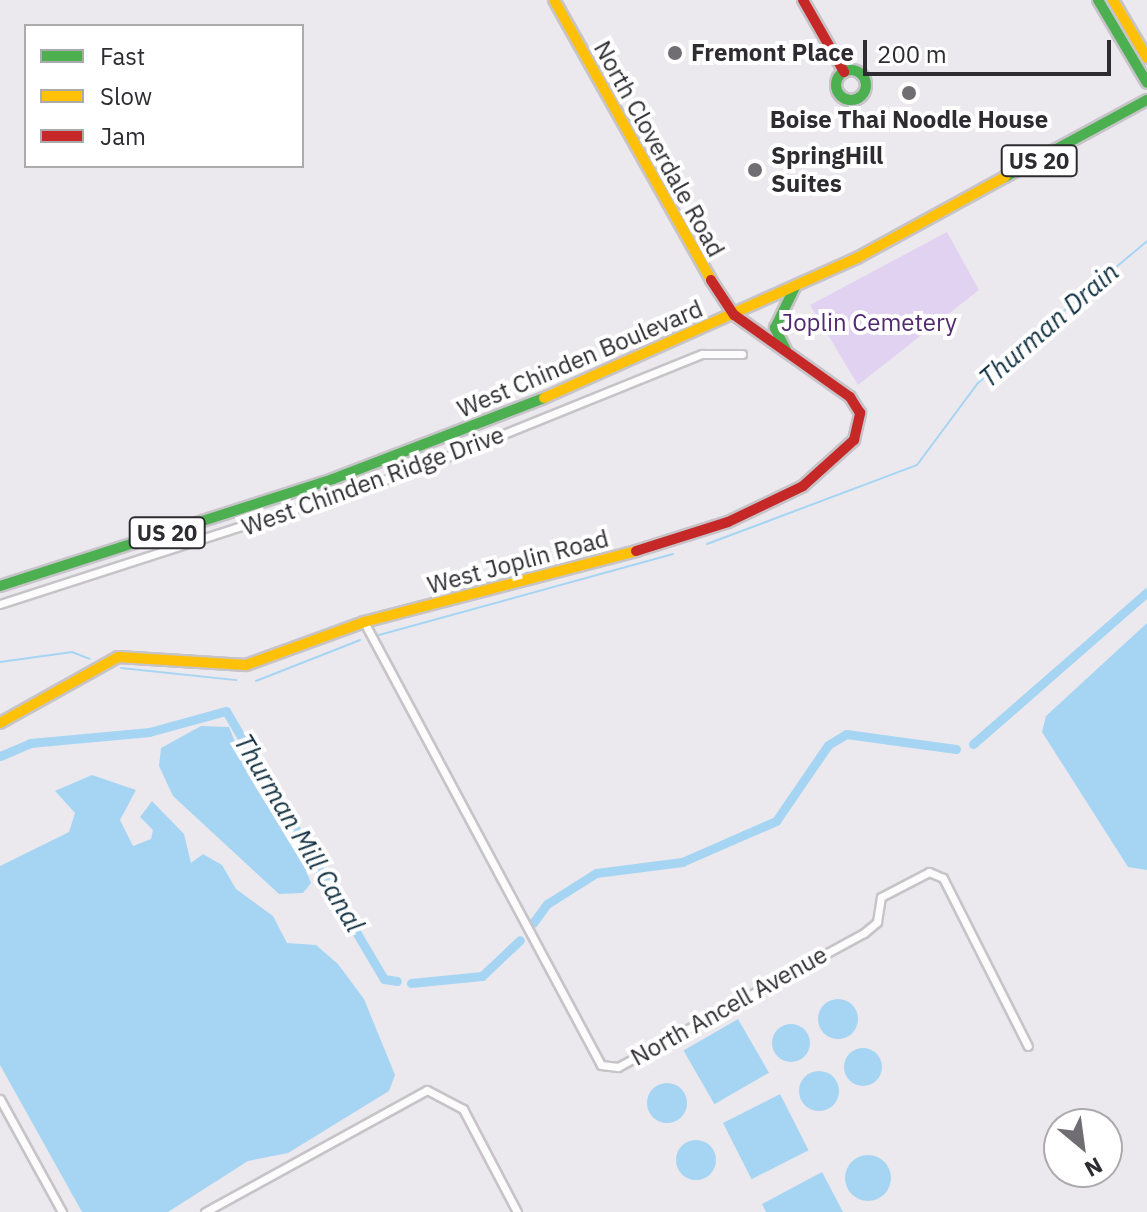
<!DOCTYPE html>
<style>
body{margin:0}
#map{position:relative;width:1147px;height:1212px;overflow:hidden;background:#ece9ee;font-family:"IBM Plex Sans",sans-serif}
div>[style]{position:absolute}
.green>*{inset:0;background:#e2d2f1}
.water>*{inset:0;background:#a6d5f3;transform-origin:0 0}
.round{border-radius:50%}
.stream>*{height:2px;margin:-1px;padding:0 1px;transform-origin:1px;border-radius:1px;background:#a6d5f3}
.canal>*{height:9px;margin:-4.5px;padding:0 4.5px;transform-origin:4.5px;border-radius:4.5px;background:#a6d5f3}
.roads{filter:drop-shadow(2px 0 #c6c4c8) drop-shadow(-2px 0 #c6c4c8) drop-shadow(0 2px #c6c4c8) drop-shadow(0 -2px #c6c4c8)}
.street>*{height:7px;margin:-3.5px;padding:0 3.5px;transform-origin:3.5px;border-radius:3.5px;background:#fcfcfc}
.fast>*{height:10px;margin:-5px;padding:0 5px;transform-origin:5px;border-radius:5px;background:#4caf50}
.fast>.ring{margin:-5px;padding:0;box-sizing:content-box;background:none;border:10px solid #4caf50;border-radius:50%}
.slow>*{height:10px;margin:-5px;padding:0 5px;transform-origin:5px;border-radius:5px;background:#ffc107}
.jam>*{height:10px;margin:-5px;padding:0 5px;transform-origin:5px;border-radius:5px;background:#c62828}
.dots>*{width:22px;height:22px;translate:-50% -50%;box-sizing:border-box;border:4px solid #fff;border-radius:50%}
span{translate:-50% -50%;white-space:nowrap;text-align:center;line-height:1.15;-webkit-text-stroke:8px #fff;paint-order:stroke}
.shield-label span{padding:2px 6px;background:#fff;border:2px solid;border-radius:6px;-webkit-text-stroke-width:0}
.shield-label{font-size:22px;color:#2e2c31;font-weight:700}
.poi-label{font-size:24px;color:#2e2c31;font-weight:700}
.left{translate:0 -50%;text-align:left}
.street-label{font-size:24px;color:#2e2c31}
.park-label{font-size:24px;color:#522a71}
.water-label{font-size:26px;color:#143344;font-style:italic}
.legend{position:absolute;left:24px;top:24px;width:280px;height:144px;box-sizing:border-box;background:#fff;border:2px solid #ababad;margin:0;padding:10px 14px;list-style:none;font-size:24px;color:#2e2c31}
.legend li{display:flex;align-items:center;gap:16px;height:40px}
.legend b{width:40px;border:2px solid #ababad}
.north{position:absolute;left:1043px;top:1108px;width:80px;height:80px;box-sizing:border-box;background:#fff;border:2px solid #ababad;border-radius:50%;rotate:151deg;font-size:22px;font-weight:700;line-height:32px;text-align:center;color:#2e2c31}
.north::after{content:'';display:block;margin:auto;width:28px;height:36px;background:#706e73;clip-path:polygon(50% 0,100% 100%,50% 72%,0 100%)}
.scale{position:absolute;left:863px;top:40px;width:248px;height:36px;box-sizing:border-box;border:4px solid #2e2c31;border-top:0;padding-left:10px;font-size:24px;line-height:28px;white-space:nowrap;color:#2e2c31;-webkit-text-stroke:6px #fff;paint-order:stroke}
</style>
<div id="map">
<div class="green">
<i style="clip-path:polygon(947px 232px,979px 290px,858px 385px,810px 305px)"></i>
</div>
<div class="water">
<i style="clip-path:polygon(1147px 623px,1147px 870px,1128px 867px,1042px 732px,1046px 716px)"></i>
<i style="clip-path:polygon(201px 726px,229px 727px,247px 773px,304px 866px,311px 883px,303px 893px,279px 894px,173px 796px,159px 766px,161px 748px)"></i>
<i style="clip-path:polygon(92px 775px,136px 790px,120px 820px,133px 846px,151px 839px,153px 830px,140px 817px,152px 801px,184px 834px,191px 863px,203px 854px,222px 865px,236px 889px,273px 916px,287px 943px,316px 945px,338px 964px,364px 999px,395px 1075px,389px 1091px,288px 1153px,248px 1161px,168px 1212px,82px 1212px,0 1065px,0 866px,69px 832px,75px 813px,55px 791px)"></i>
<i class="round" style="left:818px;top:999px;width:40px;height:40px"></i>
<i style="left:738px;top:1019px;width:62px;height:63px;rotate:60deg"></i>
<i class="round" style="left:772px;top:1024px;width:38px;height:38px"></i>
<i class="round" style="left:844px;top:1048px;width:38px;height:38px"></i>
<i class="round" style="left:799px;top:1071px;width:40px;height:40px"></i>
<i class="round" style="left:647px;top:1083px;width:40px;height:40px"></i>
<i style="left:780px;top:1094px;width:63px;height:64px;rotate:63deg"></i>
<i class="round" style="left:676px;top:1140px;width:40px;height:40px"></i>
<i class="round" style="left:845px;top:1155px;width:46px;height:46px"></i>
<i style="clip-path:polygon(822px 1172px,843px 1212px,766px 1212px,762px 1204px)"></i>
</div>
<div class="stream">
<i style="left:707px;top:544px;width:224px;rotate:-20.6deg"></i>
<i style="left:917px;top:465px;width:102px;rotate:-53.4deg"></i>
<i style="left:978px;top:383px;width:221px;rotate:-40deg"></i>
<i style="left:379px;top:635px;width:305px;rotate:-15.4deg"></i>
<i style="left:0;top:662px;width:73px;rotate:-7.9deg"></i>
<i style="left:72px;top:652px;width:19px;rotate:21deg"></i>
<i style="left:121px;top:668px;width:116px;rotate:6deg"></i>
<i style="left:256px;top:681px;width:112px;rotate:-21.5deg"></i>
</div>
<div class="canal">
<i style="left:973px;top:744px;width:231px;rotate:-41.1deg"></i>
<i style="left:0;top:756px;width:33px;rotate:-23deg"></i>
<i style="left:30px;top:743px;width:120px;rotate:-5.3deg"></i>
<i style="left:149px;top:732px;width:80px;rotate:-15.3deg"></i>
<i style="left:226px;top:711px;width:311px;rotate:59.5deg"></i>
<i style="left:384px;top:979px;width:13px;rotate:9deg"></i>
<i style="left:533px;top:923px;width:24px;rotate:-54deg"></i>
<i style="left:547px;top:904px;width:58px;rotate:-32.3deg"></i>
<i style="left:596px;top:873px;width:87px;rotate:-7.3deg"></i>
<i style="left:682px;top:862px;width:103px;rotate:-23.6deg"></i>
<i style="left:776px;top:821px;width:92px;rotate:-55.6deg"></i>
<i style="left:828px;top:745px;width:21px;rotate:-31deg"></i>
<i style="left:846px;top:734px;width:111px;rotate:7.8deg"></i>
<i style="left:411px;top:983px;width:71px;rotate:-5.6deg"></i>
<i style="left:482px;top:976px;width:52px;rotate:-43.5deg"></i>
</div>
<div class="roads">
<div class="street">
<i style="left:0;top:604px;width:433px;rotate:-17.9deg"></i>
<i style="left:412px;top:471px;width:313px;rotate:-22deg"></i>
<i style="left:702px;top:354px;width:40px"></i>
<i style="left:364px;top:622px;width:502px;rotate:61.85deg"></i>
<i style="left:601px;top:1065px;width:17px;rotate:7deg"></i>
<i style="left:618px;top:1067px;width:280px;rotate:-28.6deg"></i>
<i style="left:864px;top:933px;width:17px;rotate:-40deg"></i>
<i style="left:877px;top:922px;width:25px;rotate:-81deg"></i>
<i style="left:881px;top:897px;width:54px;rotate:-27.5deg"></i>
<i style="left:929px;top:872px;width:15px;rotate:23deg"></i>
<i style="left:943px;top:878px;width:188px;rotate:63.2deg"></i>
<i style="left:0;top:1099px;width:129px;rotate:61.2deg"></i>
<i style="left:205px;top:1212px;width:253px;rotate:-28.8deg"></i>
<i style="left:427px;top:1090px;width:41px;rotate:27.8deg"></i>
<i style="left:463px;top:1109px;width:116px;rotate:62.3deg"></i>
</div>
<div class="fast">
<i style="left:1098px;top:0;width:96px;rotate:59.4deg"></i>
<i class="ring" style="left:836px;top:70px;width:20px;height:20px"></i>
<i style="left:1005px;top:177px;width:162px;rotate:-28.5deg"></i>
<i style="left:786px;top:350px;width:25px;rotate:-117deg"></i>
<i style="left:775px;top:328px;width:46px;rotate:-64deg"></i>
<i style="left:0;top:586px;width:350px;rotate:-17.8deg"></i>
<i style="left:333px;top:479px;width:226px;rotate:-21deg"></i>
</div>
<div class="slow">
<i style="left:554px;top:0;width:321px;rotate:60.7deg"></i>
<i style="left:1113px;top:0;width:67px;rotate:59.6deg"></i>
<i style="left:544px;top:398px;width:343px;rotate:-24.1deg"></i>
<i style="left:857px;top:258px;width:169px;rotate:-28.7deg"></i>
<i style="left:0;top:723px;width:135px;rotate:-29.2deg"></i>
<i style="left:118px;top:657px;width:128px;rotate:3.6deg"></i>
<i style="left:246px;top:665px;width:126px;rotate:-20deg"></i>
<i style="left:364px;top:622px;width:281px;rotate:-14.6deg"></i>
</div>
<div class="jam">
<i style="left:803px;top:0;width:83px;rotate:60.3deg"></i>
<i style="left:636px;top:551px;width:96px;rotate:-17.5deg"></i>
<i style="left:728px;top:522px;width:83px;rotate:-25.6deg"></i>
<i style="left:803px;top:486px;width:69px;rotate:-42deg"></i>
<i style="left:854px;top:440px;width:28px;rotate:-77deg"></i>
<i style="left:860px;top:413px;width:19px;rotate:-122deg"></i>
<i style="left:850px;top:397px;width:142px;rotate:-144.7deg"></i>
<i style="left:734px;top:315px;width:42px;rotate:-123.3deg"></i>
</div>
</div>
<div class="dots">
<i style="left:675px;top:53px;background:#706e73"></i>
<i style="left:909px;top:93px;background:#706e73"></i>
<i style="left:755px;top:170px;background:#706e73"></i>
</div>
<div class="shield-label">
<span style="left:1039px;top:161px">US 20</span>
<span style="left:167px;top:533px">US 20</span>
</div>
<div class="poi-label">
<span class="left" style="left:691px;top:53px">Fremont Place</span>
<span style="left:909px;top:120px">Boise Thai Noodle House</span>
<span class="left" style="left:771px;top:170px">SpringHill<br>Suites</span>
</div>
<div class="street-label">
<span style="left:659px;top:149px;rotate:61deg">North Cloverdale Road</span>
<span style="left:580px;top:359px;rotate:-23deg">West Chinden Boulevard</span>
<span style="left:373px;top:481px;rotate:-20deg">West Chinden Ridge Drive</span>
<span style="left:518px;top:562px;rotate:-15deg">West Joplin Road</span>
<span style="left:729px;top:1006px;rotate:-29deg">North Ancell Avenue</span>
</div>
<div class="park-label">
<span style="left:869px;top:323px">Joplin Cemetery</span>
</div>
<div class="water-label">
<span style="left:1049px;top:325px;rotate:-41deg">Thurman Drain</span>
<span style="left:299px;top:833px;rotate:59deg">Thurman Mill Canal</span>
</div>
<ul class="legend">
<li><b style="height:10px;background:#4caf50"></b>Fast</li>
<li><b style="height:10px;background:#ffc107"></b>Slow</li>
<li><b style="height:10px;background:#c62828"></b>Jam</li>
</ul>
<div class="north">N</div>
<div class="scale">200 m</div>
</div>
